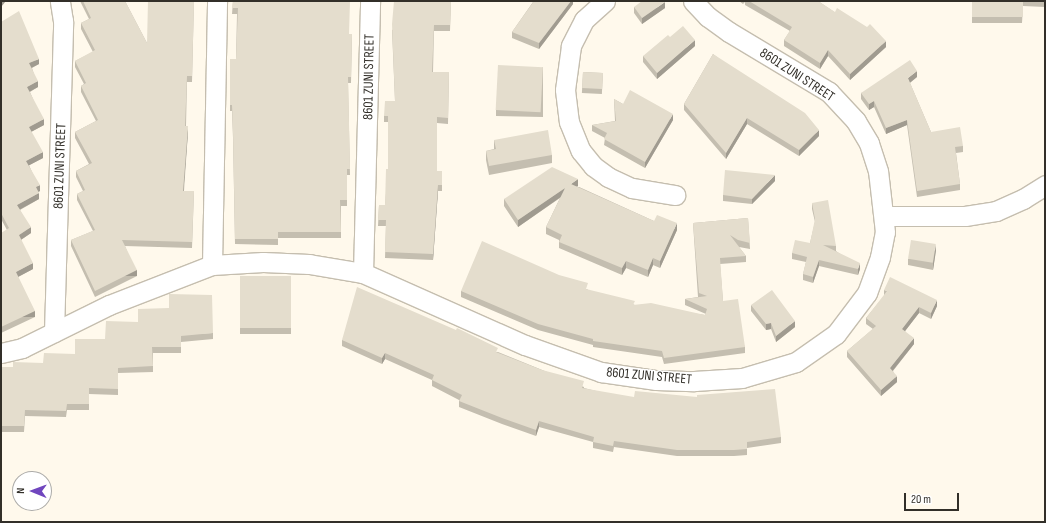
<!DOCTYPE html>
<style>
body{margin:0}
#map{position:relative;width:1046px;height:523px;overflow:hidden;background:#fff9ec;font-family:"Sofia Sans Condensed",sans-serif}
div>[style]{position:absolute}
.roads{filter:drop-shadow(1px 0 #c5beaf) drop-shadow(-1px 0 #c5beaf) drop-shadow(0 1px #c5beaf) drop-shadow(0 -1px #c5beaf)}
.street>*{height:19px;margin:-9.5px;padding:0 9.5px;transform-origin:9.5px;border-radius:9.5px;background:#fff}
.wall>*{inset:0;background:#c4beb0;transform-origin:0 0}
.shaded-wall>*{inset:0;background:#a09b90;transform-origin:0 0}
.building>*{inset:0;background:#e4ddcd;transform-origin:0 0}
span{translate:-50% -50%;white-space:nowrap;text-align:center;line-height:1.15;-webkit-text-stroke:3px #fff;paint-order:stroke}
.street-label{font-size:14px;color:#322f29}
.frame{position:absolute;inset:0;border:2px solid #322f29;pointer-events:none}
.north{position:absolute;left:12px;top:471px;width:40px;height:40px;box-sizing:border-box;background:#fff;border:1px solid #adaca9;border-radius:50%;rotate:271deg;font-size:11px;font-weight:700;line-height:16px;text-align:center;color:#322f29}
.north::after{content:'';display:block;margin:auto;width:14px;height:18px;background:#7046be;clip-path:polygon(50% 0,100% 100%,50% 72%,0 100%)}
.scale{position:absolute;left:904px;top:493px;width:55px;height:18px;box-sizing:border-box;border:2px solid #322f29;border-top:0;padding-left:5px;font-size:12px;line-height:14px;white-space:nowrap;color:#322f29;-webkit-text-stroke:3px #fff;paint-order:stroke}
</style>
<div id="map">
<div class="roads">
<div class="street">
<i style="left:605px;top:1px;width:28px;rotate:138deg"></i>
<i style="left:584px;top:20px;width:29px;rotate:117deg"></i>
<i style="left:571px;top:46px;width:44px;rotate:97.8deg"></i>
<i style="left:565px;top:90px;width:32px;rotate:83deg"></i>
<i style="left:569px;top:122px;width:31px;rotate:68deg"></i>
<i style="left:581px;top:151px;width:19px;rotate:51deg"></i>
<i style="left:593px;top:166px;width:19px;rotate:36deg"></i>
<i style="left:608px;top:177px;width:26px;rotate:25deg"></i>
<i style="left:632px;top:188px;width:44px;rotate:9.2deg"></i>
<i style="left:885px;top:216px;width:80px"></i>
<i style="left:965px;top:216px;width:31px;rotate:-9deg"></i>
<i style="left:996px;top:211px;width:30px;rotate:-24deg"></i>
<i style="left:1023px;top:199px;width:26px;rotate:-32deg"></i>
<i style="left:212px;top:265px;width:264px;rotate:-88.9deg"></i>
<i style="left:363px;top:273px;width:272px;rotate:-88.5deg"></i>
<i style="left:54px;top:332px;width:311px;rotate:-88.3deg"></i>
<i style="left:63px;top:21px;width:20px;rotate:-99deg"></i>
<i style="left:1px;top:353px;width:22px;rotate:-13deg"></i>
<i style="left:22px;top:348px;width:97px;rotate:-26.3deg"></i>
<i style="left:109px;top:305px;width:110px;rotate:-21.2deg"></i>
<i style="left:212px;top:265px;width:51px;rotate:-3.4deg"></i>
<i style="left:263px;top:262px;width:46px;rotate:2.5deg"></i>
<i style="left:309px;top:264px;width:55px;rotate:9.5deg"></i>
<i style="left:363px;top:273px;width:177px;rotate:24deg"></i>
<i style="left:525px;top:345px;width:81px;rotate:19.6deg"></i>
<i style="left:601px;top:372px;width:56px;rotate:8.3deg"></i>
<i style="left:656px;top:380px;width:38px;rotate:2deg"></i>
<i style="left:694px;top:381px;width:48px;rotate:-3.6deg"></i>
<i style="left:742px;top:378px;width:56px;rotate:-16.5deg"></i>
<i style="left:796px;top:362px;width:49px;rotate:-35deg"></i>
<i style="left:836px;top:334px;width:51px;rotate:-52.9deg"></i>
<i style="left:867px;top:293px;width:38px;rotate:-70deg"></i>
<i style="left:880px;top:257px;width:25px;rotate:-79deg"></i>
<i style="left:885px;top:232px;width:61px;rotate:-96.5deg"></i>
<i style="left:878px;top:171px;width:29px;rotate:-108deg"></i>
<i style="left:869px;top:143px;width:26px;rotate:-121deg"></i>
<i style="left:856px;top:121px;width:40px;rotate:-133deg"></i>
<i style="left:829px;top:92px;width:117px;rotate:-149deg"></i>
<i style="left:729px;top:32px;width:26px;rotate:-144deg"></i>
<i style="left:708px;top:17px;width:22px;rotate:-133deg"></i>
</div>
</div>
<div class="wall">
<i style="clip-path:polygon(80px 1px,125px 1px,147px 43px,194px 1px,192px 82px,187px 82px,186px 126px,188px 132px,184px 191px,194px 191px,192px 248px,125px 246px,137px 276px,95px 297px,71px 246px,71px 240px,93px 231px,77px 200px,77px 194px,83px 191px,76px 177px,76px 171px,89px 164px,75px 138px,75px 132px,96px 121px,81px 92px,81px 86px,84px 84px,75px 67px,75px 61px,93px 52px,81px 29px,81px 23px,89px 19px)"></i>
<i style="clip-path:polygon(233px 1px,349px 34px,352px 34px,351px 83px,348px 83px,350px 175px,347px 175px,347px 206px,341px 206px,341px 238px,278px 238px,278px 245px,235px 244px,233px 138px,232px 111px,230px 111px,230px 59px,236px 59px,237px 14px,232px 14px)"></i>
<i style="clip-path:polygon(451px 1px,450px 31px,434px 31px,433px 72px,449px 72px,448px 124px,437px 123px,437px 171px,442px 177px,442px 191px,438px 191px,433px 260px,385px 258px,386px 226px,378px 226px,379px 205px,385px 205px,388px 169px,388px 122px,384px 122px,384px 116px,395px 101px,392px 30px)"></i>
<i style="clip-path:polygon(532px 1px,573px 1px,573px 4px,539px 49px,512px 38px,512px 32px,533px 2px)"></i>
<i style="clip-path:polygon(739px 1px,818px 1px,886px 47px,850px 80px,828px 56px,820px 69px,784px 46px,784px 40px,790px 31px,745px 5px,745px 2px,743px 4px)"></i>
<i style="clip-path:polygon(972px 1px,1045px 1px,1045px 7px,1023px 6px,1022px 23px,972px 23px)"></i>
<i style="clip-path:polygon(634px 7px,665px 8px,642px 24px,634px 13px)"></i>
<i style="clip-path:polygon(1px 22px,39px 64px,32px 68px,38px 87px,30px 92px,44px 125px,31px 132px,43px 158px,29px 165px,40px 191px,38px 192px,39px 199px,20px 210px,31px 233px,21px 240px,33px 269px,18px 277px,35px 317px,1px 333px,7px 230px,1px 219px)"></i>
<i style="clip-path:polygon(695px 46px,657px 79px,643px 62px,643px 56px)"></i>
<i style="clip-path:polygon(713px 54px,819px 136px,799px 156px,747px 124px,726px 159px,684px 110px,684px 104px)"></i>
<i style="clip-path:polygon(543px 67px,543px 117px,496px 116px,496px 110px)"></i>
<i style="left:583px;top:72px;width:20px;height:21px;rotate:3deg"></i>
<i style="clip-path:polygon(917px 77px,910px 83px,931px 132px,963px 146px,963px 152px,956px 153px,960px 184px,960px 190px,917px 197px,907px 125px,886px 134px,874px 107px,869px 110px,861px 99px,861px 93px)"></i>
<i style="clip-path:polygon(614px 99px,623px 104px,673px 120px,645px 168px,604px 145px,605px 138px,592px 131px,592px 125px,615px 121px)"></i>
<i style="clip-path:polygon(494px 140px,552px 155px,552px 163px,489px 175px,486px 160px,486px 151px,494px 149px)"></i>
<i style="clip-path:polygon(775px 181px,752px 204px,723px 201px,723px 195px)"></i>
<i style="clip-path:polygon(577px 186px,654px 221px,677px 230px,660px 268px,653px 265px,648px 277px,626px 268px,622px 275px,559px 248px,559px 240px,546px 234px,546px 227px,560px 198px,518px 227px,504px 206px,504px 199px,578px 186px)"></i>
<i style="clip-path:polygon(1045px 200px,1045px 208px,1044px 207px,1044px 201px)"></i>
<i style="clip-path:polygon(812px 203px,836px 246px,836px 251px,860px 269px,858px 275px,819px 266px,813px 283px,803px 280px,803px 274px,806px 262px,792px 259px,792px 253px,810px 243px,815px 222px,812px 209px)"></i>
<i style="clip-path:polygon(748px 218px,750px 249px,739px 247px,746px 256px,746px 262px,720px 264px,723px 301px,745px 347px,745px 353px,664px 364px,662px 357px,593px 347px,593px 345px,538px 330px,461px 297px,461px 291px,588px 289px,587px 290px,635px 305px,705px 315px,706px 314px,685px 305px,685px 299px,698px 297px,693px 223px)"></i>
<i style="clip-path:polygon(936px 250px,933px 270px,908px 265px,908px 259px)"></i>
<i style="left:240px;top:276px;width:51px;height:58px"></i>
<i style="clip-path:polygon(884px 290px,937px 306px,931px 319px,919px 313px,905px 331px,914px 344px,893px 371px,897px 382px,881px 396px,847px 357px,847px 351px,873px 329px,866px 324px,866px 318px,884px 296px)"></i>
<i style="clip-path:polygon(751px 305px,795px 327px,776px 342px,771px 329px,766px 330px,751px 311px)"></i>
<i style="clip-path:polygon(213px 333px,213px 339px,181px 342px,181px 353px,153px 353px,153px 372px,118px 373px,118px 395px,89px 394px,89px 410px,67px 410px,66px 417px,25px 416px,24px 432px,1px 432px,1px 367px,13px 367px,43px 363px,75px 354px,105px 339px)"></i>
<i style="clip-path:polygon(342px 340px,498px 352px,584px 387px,584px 388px,781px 437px,781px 443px,747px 448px,747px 455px,734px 456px,677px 456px,614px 447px,613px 452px,593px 448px,593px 442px,539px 427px,536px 436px,502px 424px,459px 407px,459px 400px,432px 386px,432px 380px,385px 359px,382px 364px,342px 346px)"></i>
</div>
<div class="shaded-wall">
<i style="clip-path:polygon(1px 1px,6px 1px,1px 7px)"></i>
<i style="clip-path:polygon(571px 1px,573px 1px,573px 4px,539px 49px,539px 43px)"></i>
<i style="clip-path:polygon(665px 2px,665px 8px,642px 24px,642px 18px)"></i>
<i style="clip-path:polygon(695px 40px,695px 46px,657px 79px,657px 73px)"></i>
<i style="clip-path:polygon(886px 41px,886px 47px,850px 80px,850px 74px)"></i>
<i style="clip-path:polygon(828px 50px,828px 56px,820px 69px,820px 63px)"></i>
<i style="clip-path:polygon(39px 59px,39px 64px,29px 69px,29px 63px)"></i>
<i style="clip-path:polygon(917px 71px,917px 77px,908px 84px,908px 78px)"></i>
<i style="clip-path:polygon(38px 81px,38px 87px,27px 93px,27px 87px)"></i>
<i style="clip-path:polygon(874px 101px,874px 107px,869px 110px,869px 104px)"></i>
<i style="clip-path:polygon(673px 114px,673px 120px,645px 168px,645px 162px)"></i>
<i style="clip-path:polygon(747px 118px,747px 124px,726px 159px,726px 153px)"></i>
<i style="clip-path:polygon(44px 119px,44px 125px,29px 133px,29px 127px)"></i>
<i style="clip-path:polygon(907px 120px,907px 125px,886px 134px,886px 128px)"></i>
<i style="clip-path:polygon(188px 126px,188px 132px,183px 197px,183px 191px)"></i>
<i style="clip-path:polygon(819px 130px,819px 136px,799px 156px,799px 150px)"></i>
<i style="clip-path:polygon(43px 152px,43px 158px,26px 167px,26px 161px)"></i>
<i style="clip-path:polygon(775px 175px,775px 181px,752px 204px,752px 199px)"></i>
<i style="clip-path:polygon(578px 179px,578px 186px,571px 190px,571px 184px)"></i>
<i style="clip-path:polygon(40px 185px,40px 191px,36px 193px,36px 187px)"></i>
<i style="clip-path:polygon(438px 185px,438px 191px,433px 260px,433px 254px)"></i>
<i style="clip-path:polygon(565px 188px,565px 194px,518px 227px,518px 220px)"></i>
<i style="clip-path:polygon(39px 193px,39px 199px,17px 211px,17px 205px)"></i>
<i style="clip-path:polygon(677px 223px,677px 230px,660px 268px,660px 261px)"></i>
<i style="clip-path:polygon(31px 227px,31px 233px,19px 241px,19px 235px)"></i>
<i style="clip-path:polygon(936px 244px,936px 250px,933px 270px,933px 264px)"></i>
<i style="clip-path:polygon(653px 258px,653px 265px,648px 277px,648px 270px)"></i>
<i style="clip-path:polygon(819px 260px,819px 266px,813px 283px,813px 277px)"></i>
<i style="clip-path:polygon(626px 261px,626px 268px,622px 275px,622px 268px)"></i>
<i style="clip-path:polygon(33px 263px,33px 269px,16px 278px,16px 272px)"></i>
<i style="clip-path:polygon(860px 263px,860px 269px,858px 275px,858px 269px)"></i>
<i style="left:137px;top:270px;width:6px;height:47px;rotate:90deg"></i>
<i style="clip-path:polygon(937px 300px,937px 306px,931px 319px,931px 313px)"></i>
<i style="clip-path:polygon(919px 307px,919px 313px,902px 335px,902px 329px)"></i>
<i style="left:35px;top:311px;width:6px;height:38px;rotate:90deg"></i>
<i style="clip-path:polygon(795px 321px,795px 327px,776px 342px,776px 336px)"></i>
<i style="clip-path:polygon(771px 323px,771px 329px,766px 330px,766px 324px)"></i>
<i style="clip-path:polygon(914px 338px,914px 344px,890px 374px,890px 368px)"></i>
<i style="clip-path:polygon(385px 353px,385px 359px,382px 364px,382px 358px)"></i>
<i style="clip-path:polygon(897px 376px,897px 382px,881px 396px,881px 390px)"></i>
<i style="clip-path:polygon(539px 421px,539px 427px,536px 436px,536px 430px)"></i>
</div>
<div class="building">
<i style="clip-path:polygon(83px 1px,125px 1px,147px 43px,148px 1px,194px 1px,192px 76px,187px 76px,185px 126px,188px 126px,183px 191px,194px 191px,192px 242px,122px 240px,137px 270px,95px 291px,71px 240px,95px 230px,77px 194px,85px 190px,76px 171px,92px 163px,75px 132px,98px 120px,81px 86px,86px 83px,75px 61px,95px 50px,81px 23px,91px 18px)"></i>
<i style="clip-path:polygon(233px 1px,350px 1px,349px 34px,352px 34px,351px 77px,348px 77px,350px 169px,347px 169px,347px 200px,340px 200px,341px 232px,278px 232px,278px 239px,235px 239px,233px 132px,232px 105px,230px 105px,230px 59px,236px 59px,238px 8px,232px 8px)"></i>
<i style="clip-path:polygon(394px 1px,451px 1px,450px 25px,434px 25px,432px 72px,449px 72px,448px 118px,437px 117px,437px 171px,442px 171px,442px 185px,438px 185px,433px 254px,385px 252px,386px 220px,378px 220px,379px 205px,385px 205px,386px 169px,388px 169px,388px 116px,384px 116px,385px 101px,395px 101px,392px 24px)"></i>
<i style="clip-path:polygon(534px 1px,571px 1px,539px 43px,512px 32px)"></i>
<i style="clip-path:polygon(642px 1px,664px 1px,665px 2px,642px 18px,634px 7px)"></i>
<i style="clip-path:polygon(749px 1px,818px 1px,835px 12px,837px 8px,867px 27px,870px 24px,886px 41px,850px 74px,828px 50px,820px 63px,784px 40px,792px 27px)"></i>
<i style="left:972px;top:1px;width:51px;height:16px"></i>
<i style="clip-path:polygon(19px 11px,39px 59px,29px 63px,38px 81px,27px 87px,44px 119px,29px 127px,43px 152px,26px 161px,40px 185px,36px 187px,39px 193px,17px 205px,31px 227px,19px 235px,33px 263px,16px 272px,35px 311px,1px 327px,1px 233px,9px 228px,1px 213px,1px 22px)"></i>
<i style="clip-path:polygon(683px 26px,695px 40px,657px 73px,643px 56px,668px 35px,670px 37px)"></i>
<i style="clip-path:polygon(713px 54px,805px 113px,819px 130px,799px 150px,747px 118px,726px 153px,684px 104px)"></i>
<i style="clip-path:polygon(910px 60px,917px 71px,908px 78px,931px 132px,960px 127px,963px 146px,955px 147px,960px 184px,917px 191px,907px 120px,886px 128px,874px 101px,869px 104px,861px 93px)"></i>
<i style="left:498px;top:65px;width:45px;height:45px;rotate:3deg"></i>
<i style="left:583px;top:72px;width:20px;height:16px;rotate:3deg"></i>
<i style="clip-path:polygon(630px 90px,673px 114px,645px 162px,604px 139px,607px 133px,592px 125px,616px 121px,614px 99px,623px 104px)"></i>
<i style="clip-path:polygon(548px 130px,552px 155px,489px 166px,486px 151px,496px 149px,494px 140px)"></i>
<i style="clip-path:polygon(552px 167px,578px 179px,571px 184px,654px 221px,657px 215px,677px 223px,660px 261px,653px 258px,648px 270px,626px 261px,622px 268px,559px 242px,562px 235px,546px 227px,565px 188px,518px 220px,504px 199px)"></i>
<i style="clip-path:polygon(725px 170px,775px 175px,752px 199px,723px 195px)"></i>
<i style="clip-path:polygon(828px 200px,836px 246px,823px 245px,860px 263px,858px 269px,819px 260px,813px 277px,803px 274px,807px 257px,792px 253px,795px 240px,810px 243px,815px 219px,812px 203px)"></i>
<i style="clip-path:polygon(748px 218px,750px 243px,738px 240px,730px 235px,746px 256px,720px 258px,723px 301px,738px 299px,745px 347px,664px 358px,662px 351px,593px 341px,593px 339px,538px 324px,461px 291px,482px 241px,559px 275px,588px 283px,586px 289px,635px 301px,633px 305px,651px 303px,705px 315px,707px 309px,685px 299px,707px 296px,699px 293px,693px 223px)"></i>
<i style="left:911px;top:240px;width:25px;height:19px;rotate:9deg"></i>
<i style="left:240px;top:276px;width:51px;height:52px"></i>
<i style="clip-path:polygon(890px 277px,937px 300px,931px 313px,919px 307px,902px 329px,914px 338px,890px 368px,897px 376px,881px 390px,847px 351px,876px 326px,866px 318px,887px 291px,884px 290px)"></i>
<i style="clip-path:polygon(357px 287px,456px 330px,457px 328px,498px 348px,496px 352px,542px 370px,584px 381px,582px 388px,634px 397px,635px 391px,697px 397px,697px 395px,775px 389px,781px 437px,747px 442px,747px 449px,734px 450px,677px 450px,614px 441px,613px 446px,593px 442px,594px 437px,539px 421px,536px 430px,502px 418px,459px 401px,462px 395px,432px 380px,434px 375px,385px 353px,382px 358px,342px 340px)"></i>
<i style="clip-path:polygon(772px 290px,795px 321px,776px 336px,771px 323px,766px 324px,751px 305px)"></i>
<i style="clip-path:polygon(169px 294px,212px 295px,213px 333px,181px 336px,181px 347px,152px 347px,153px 366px,118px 368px,118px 389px,89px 388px,89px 404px,67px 404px,66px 411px,25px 410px,24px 426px,1px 426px,1px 367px,13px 367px,13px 362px,43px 363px,44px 353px,75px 354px,75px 339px,105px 339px,106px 321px,138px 322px,138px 309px,169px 308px)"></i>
</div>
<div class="street-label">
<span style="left:797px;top:75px;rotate:33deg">8601 ZUNI STREET</span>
<span style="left:369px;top:77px;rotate:-89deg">8601 ZUNI STREET</span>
<span style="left:60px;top:166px;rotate:-88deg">8601 ZUNI STREET</span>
<span style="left:649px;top:376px;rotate:5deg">8601 ZUNI STREET</span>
</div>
<div class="frame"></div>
<div class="north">N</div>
<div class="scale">20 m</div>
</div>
